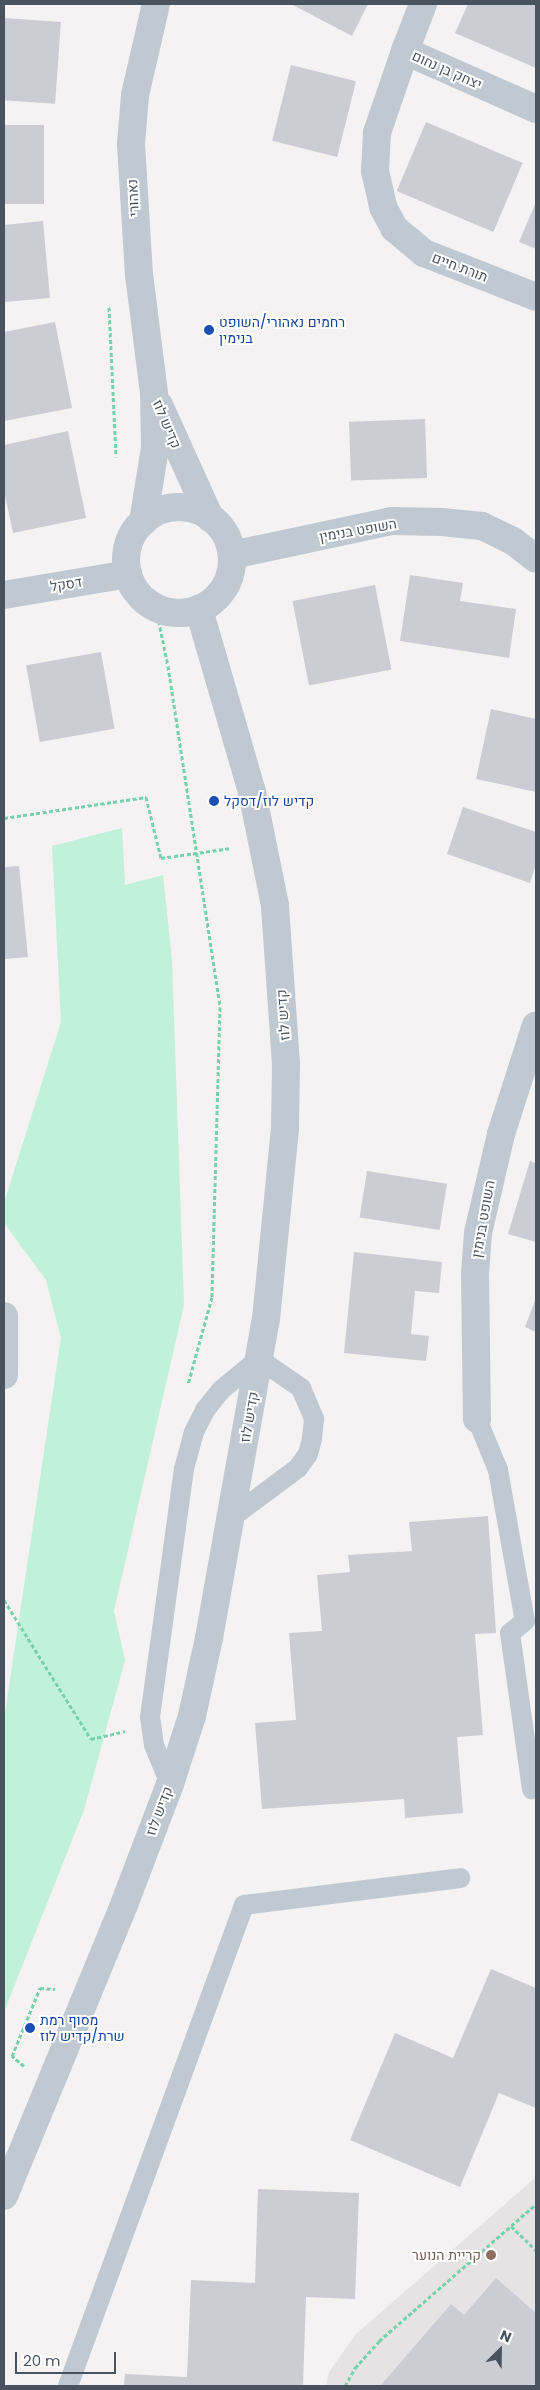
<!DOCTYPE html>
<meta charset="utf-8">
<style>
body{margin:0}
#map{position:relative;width:540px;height:2390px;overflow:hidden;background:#f4f2f2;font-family:Poppins,Heebo,sans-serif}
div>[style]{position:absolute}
.education>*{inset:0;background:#e5e3e4}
.green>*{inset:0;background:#c1f1d8}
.building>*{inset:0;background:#cccdd4;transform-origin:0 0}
.path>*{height:3px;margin-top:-1.5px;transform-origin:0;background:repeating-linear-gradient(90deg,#77d1ae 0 4px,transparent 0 6.5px)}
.service>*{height:20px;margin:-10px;padding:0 10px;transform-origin:10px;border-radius:10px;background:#c0c8d1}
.minor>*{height:28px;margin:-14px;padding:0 14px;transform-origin:14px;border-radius:14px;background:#c0c8d1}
.tertiary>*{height:28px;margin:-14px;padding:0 14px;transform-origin:14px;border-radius:14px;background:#c0c8d1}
.tertiary>.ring{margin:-14px;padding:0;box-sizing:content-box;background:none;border:28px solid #c0c8d1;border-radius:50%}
.dots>*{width:14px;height:14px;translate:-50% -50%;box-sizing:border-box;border:2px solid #fff;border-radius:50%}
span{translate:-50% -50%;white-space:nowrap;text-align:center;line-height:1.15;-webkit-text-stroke:4px #fff;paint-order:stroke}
.street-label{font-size:14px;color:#495360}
.transit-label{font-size:14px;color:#164399}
.left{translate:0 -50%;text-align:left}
.education-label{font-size:14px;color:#785e54}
.right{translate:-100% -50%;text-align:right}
.frame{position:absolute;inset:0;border:5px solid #495360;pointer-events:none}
.north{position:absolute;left:475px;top:2325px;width:50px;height:50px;-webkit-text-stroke:4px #fff;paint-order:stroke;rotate:23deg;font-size:14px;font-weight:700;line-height:20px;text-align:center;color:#495360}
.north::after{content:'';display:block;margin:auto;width:18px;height:22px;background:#495360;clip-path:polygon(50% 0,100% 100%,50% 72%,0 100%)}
.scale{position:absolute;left:15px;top:2352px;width:101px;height:22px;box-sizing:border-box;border:2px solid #495360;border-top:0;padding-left:6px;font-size:15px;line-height:18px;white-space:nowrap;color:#495360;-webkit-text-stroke:4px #fff;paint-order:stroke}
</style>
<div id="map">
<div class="education">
<i style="clip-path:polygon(536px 2177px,536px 2386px,326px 2386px,329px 2372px,356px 2334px)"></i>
</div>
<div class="green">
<i style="clip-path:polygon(122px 828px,125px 885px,163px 875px,172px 960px,184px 1305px,114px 1611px,125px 1660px,84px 1810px,4px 2012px,4px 1720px,61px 1338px,46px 1280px,4px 1223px,4px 1203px,61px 1022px,52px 846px)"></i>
</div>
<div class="building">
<i style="clip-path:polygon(291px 4px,368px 4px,352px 36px)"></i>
<i style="clip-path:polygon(468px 4px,536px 4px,536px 68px,455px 33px)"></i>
<i style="left:4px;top:18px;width:57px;height:82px;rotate:4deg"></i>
<i style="left:291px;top:65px;width:67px;height:78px;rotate:14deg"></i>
<i style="left:426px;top:122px;width:105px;height:75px;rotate:23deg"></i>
<i style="left:4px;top:125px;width:40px;height:79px"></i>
<i style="clip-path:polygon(536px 202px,536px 249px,519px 242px)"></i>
<i style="clip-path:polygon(43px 221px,50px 298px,4px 302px,4px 225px)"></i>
<i style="clip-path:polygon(55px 322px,72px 408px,4px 421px,4px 332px)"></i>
<i style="left:425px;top:419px;width:59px;height:76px;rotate:88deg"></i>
<i style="clip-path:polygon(68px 431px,86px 518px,13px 533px,4px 491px,4px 445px)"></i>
<i style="clip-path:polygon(410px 575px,463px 583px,460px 601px,516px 609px,509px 658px,400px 641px)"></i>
<i style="left:375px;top:585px;width:86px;height:84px;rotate:79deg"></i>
<i style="left:101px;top:652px;width:78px;height:76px;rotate:80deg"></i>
<i style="clip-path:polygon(491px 709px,536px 719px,536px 792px,476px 779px)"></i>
<i style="clip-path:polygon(463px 807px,536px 832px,536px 864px,530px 883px,447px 854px)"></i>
<i style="clip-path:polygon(19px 866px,28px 957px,4px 959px,4px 867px)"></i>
<i style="clip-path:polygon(530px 1161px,536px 1163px,536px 1242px,508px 1234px)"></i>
<i style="left:367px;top:1171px;width:81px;height:47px;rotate:9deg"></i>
<i style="clip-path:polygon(354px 1252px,442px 1262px,439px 1293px,415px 1291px,411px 1334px,429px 1336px,426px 1361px,344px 1353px)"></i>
<i style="clip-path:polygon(536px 1298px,536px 1332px,525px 1327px)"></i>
<i style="clip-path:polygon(488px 1516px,496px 1633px,475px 1634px,483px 1735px,457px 1737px,463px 1813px,405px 1818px,404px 1799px,262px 1809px,255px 1723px,296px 1720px,289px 1633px,322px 1631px,317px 1575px,350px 1572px,348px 1555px,412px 1551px,409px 1522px)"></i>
<i style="clip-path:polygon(491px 1969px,536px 1988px,536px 2108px,499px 2093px,460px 2187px,350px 2140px,395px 2033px,453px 2058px)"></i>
<i style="clip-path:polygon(258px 2189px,359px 2193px,355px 2299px,306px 2297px,303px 2386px,124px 2386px,125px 2374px,187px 2377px,191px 2280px,255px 2283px)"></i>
<i style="clip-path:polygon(496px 2278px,536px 2313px,536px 2386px,380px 2386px,451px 2304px,464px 2315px)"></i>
</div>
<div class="path">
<i style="left:109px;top:307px;width:150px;rotate:87.3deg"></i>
<i style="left:156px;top:608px;width:59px;rotate:78.3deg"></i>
<i style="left:168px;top:666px;width:345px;rotate:81.3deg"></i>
<i style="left:220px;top:1007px;width:290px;rotate:91.6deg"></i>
<i style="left:212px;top:1297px;width:90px;rotate:105.4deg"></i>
<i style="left:4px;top:818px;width:144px;rotate:-8.4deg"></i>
<i style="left:146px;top:797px;width:63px;rotate:76.2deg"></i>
<i style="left:161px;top:858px;width:71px;rotate:-8.1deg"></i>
<i style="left:4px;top:1600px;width:164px;rotate:58deg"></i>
<i style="left:91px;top:1739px;width:35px;rotate:-13deg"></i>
<i style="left:24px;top:2066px;width:16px;rotate:-140deg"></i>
<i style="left:12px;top:2056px;width:74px;rotate:-67.6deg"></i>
<i style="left:40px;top:1988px;width:15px;rotate:4deg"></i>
<i style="left:511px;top:2226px;width:35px;rotate:44deg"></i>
<i style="left:345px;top:2386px;width:21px;rotate:-61deg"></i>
<i style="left:355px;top:2368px;width:36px;rotate:-48deg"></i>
<i style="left:379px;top:2341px;width:208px;rotate:-41.1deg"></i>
</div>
<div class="service">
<i style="left:477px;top:1419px;width:55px;rotate:67.6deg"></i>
<i style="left:498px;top:1470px;width:153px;rotate:79.9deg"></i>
<i style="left:525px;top:1621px;width:19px;rotate:141deg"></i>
<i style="left:510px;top:1633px;width:158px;rotate:82deg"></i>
<i style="left:170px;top:1784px;width:42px;rotate:-112.3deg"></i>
<i style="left:154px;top:1745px;width:28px;rotate:-98deg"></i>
<i style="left:150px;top:1717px;width:250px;rotate:-82.2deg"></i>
<i style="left:184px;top:1469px;width:38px;rotate:-75deg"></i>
<i style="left:194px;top:1432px;width:25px;rotate:-63deg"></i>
<i style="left:205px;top:1410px;width:26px;rotate:-51deg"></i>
<i style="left:221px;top:1390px;width:49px;rotate:-39.2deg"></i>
<i style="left:259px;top:1359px;width:51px;rotate:34.6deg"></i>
<i style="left:301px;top:1388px;width:34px;rotate:67deg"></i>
<i style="left:314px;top:1419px;width:20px;rotate:96deg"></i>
<i style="left:312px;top:1439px;width:16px;rotate:105deg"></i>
<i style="left:308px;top:1454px;width:17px;rotate:126deg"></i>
<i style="left:298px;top:1468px;width:84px;rotate:143.3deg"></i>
<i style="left:68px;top:2386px;width:512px;rotate:-69.9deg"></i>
<i style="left:244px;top:1905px;width:218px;rotate:-7.1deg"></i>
</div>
<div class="minor">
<i style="left:423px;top:4px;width:50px;rotate:111deg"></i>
<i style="left:405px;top:51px;width:143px;rotate:23.9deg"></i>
<i style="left:405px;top:51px;width:87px;rotate:108.9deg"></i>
<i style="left:377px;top:133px;width:38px;rotate:93deg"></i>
<i style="left:375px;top:171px;width:37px;rotate:77deg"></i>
<i style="left:383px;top:207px;width:24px;rotate:62deg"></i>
<i style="left:394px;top:228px;width:39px;rotate:40deg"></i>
<i style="left:424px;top:253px;width:120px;rotate:21.4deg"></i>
<i style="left:232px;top:555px;width:164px;rotate:-12deg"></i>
<i style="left:392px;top:521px;width:50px;rotate:1.1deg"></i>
<i style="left:442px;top:522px;width:40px;rotate:5.7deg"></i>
<i style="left:482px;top:526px;width:34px;rotate:26deg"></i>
<i style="left:513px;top:541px;width:29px;rotate:38deg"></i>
<i style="left:4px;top:595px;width:126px;rotate:-9.6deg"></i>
<i style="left:4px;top:1316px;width:59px;rotate:90deg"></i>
<i style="left:477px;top:1419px;width:145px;rotate:-90.8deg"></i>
<i style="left:475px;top:1274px;width:41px;rotate:-85.8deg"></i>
<i style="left:478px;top:1233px;width:102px;rotate:-76.9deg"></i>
<i style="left:501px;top:1134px;width:114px;rotate:-72.2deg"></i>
</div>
<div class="tertiary">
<i style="left:159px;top:405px;width:124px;rotate:65.7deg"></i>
<i class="ring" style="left:126px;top:507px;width:78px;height:78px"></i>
<i style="left:143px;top:522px;width:75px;rotate:-80.8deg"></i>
<i style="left:155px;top:448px;width:55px;rotate:-91deg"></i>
<i style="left:154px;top:393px;width:119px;rotate:-97.2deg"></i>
<i style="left:139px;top:275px;width:131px;rotate:-93.5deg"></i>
<i style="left:131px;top:144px;width:49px;rotate:-85.3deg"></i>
<i style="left:135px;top:95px;width:93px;rotate:-77deg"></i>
<i style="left:4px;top:2196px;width:318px;rotate:-67.6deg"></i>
<i style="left:125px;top:1902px;width:126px;rotate:-69.1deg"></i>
<i style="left:170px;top:1784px;width:71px;rotate:-72.1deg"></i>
<i style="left:192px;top:1716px;width:80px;rotate:-77.7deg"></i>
<i style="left:209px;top:1638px;width:324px;rotate:-79.9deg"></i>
<i style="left:266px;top:1319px;width:192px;rotate:-84.3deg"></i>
<i style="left:285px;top:1128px;width:64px;rotate:-89.1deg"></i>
<i style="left:286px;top:1064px;width:159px;rotate:-94deg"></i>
<i style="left:275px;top:905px;width:115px;rotate:-101.5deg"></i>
<i style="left:252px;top:792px;width:191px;rotate:-106.2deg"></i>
</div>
<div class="dots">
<i style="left:209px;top:330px;background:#1a4fb4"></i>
<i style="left:214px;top:801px;background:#1a4fb4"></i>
<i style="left:30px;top:2028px;background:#1a4fb4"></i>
<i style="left:491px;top:2255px;background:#8d6e63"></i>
</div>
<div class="street-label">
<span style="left:447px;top:70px;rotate:24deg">יצחק בן נחום</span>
<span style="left:133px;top:198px;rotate:-93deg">נאהורי</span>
<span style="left:460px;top:267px;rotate:21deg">תורת חיים</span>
<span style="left:167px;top:424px;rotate:67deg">קדיש לוז</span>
<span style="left:358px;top:530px;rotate:-10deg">השופט בנימין</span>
<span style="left:66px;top:584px;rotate:-9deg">דסקל</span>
<span style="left:283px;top:1015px;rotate:-94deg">קדיש לוז</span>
<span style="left:483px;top:1219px;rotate:-80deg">השופט בנימין</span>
<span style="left:249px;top:1417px;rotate:-80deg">קדיש לוז</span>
<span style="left:159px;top:1811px;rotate:-69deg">קדיש לוז</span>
</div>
<div class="transit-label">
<span class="left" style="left:219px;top:330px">רחמים נאהורי/השופט<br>בנימין</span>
<span class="left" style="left:224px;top:801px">קדיש לוז/דסקל</span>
<span class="left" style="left:40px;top:2028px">מסוף רמת<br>שרת/קדיש לוז</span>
</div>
<div class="education-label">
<span class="right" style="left:481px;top:2255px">קריית הנוער</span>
</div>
<div class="frame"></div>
<div class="north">N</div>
<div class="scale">20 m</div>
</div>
